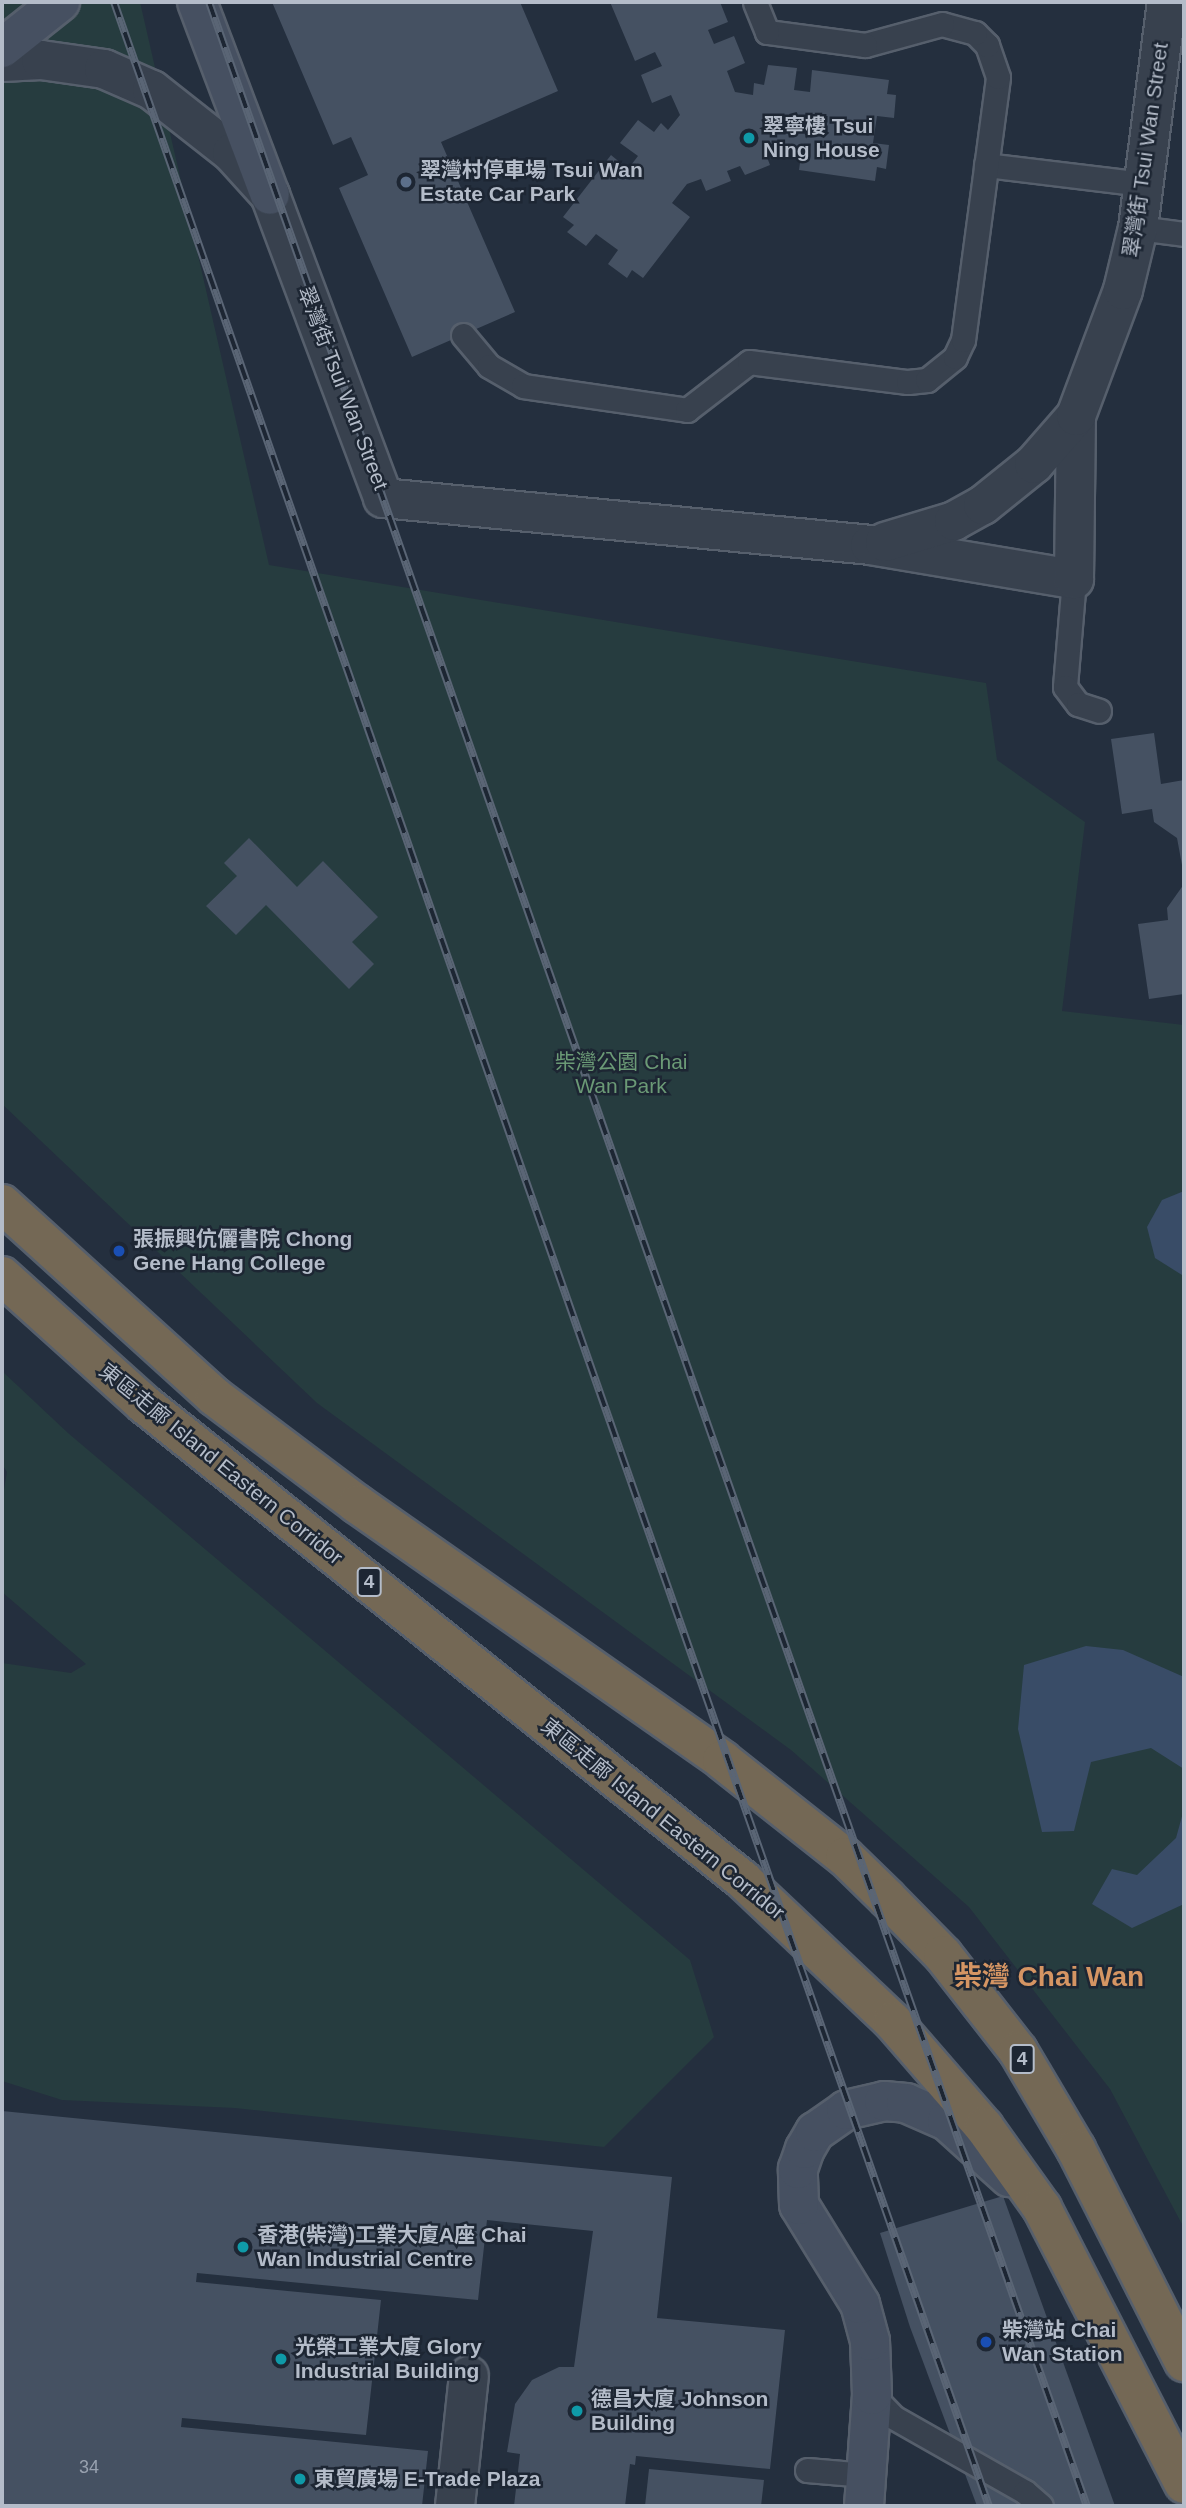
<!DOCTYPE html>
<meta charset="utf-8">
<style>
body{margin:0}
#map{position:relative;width:1186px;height:2508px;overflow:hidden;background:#242f3e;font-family:Helvetica,"Noto Sans TC",sans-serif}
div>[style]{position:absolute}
.green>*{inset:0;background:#263c3f}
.water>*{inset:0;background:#394c67}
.building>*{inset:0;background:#455162}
.roads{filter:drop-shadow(2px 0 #565f6c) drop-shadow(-2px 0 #565f6c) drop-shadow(0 2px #565f6c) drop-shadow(0 -2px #565f6c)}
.lane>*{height:23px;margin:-11.5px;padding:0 11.5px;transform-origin:11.5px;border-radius:11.5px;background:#38414e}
.street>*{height:38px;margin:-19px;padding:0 19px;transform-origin:19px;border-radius:19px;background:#38414e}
.secondary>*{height:38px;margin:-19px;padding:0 19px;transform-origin:19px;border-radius:19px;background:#465061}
.highway>*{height:38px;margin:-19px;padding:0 19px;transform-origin:19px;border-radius:19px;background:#746855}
.rail>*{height:8px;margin-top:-4px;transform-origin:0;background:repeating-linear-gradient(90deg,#1d2633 0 16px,#5a6575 0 32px);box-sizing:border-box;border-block:2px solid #5a6575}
.dots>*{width:19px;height:19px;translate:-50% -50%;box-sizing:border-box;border:4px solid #1d2633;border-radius:50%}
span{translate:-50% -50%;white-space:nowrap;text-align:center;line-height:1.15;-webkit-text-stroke:5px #1d2633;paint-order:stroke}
.number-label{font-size:18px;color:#98a1af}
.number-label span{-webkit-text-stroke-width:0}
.shield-label span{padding:2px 5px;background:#1d2633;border:2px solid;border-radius:5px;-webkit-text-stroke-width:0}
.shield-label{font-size:19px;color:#b4bcc9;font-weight:700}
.poi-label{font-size:21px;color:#b4bcc9;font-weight:700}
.left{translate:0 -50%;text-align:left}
.street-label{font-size:21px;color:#b4bcc9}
.park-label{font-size:21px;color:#6b9a76}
.district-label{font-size:28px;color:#d59563;font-weight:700}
.frame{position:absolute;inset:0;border:4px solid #b4bcc9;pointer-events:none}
</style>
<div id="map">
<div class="green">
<i style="clip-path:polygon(2px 2px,140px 2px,269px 565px,986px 683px,997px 760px,1085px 822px,1062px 1011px,1184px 1025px,1184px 2228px,1110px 2089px,969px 1907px,791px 1750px,317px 1403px,2px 1104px)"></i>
<i style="clip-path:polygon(2px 1371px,68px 1433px,690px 1960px,714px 2037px,604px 2147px,235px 2108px,62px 2100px,2px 2081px,2px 1663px,71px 1673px,86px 1664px,2px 1592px,2px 1501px,7px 1472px,2px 1464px)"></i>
</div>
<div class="water">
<i style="clip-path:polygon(1184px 1191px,1184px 1260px,1182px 1275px,1155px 1258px,1147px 1227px,1162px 1200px)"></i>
<i style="clip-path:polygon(1086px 1646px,1123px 1650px,1184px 1677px,1184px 1769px,1151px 1748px,1091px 1762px,1074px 1831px,1042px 1832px,1018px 1729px,1024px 1665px)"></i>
<i style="clip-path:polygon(1184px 1809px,1184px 1904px,1132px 1928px,1092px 1904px,1112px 1869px,1137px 1875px,1176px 1838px)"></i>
</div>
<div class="building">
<i style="clip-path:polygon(272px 2px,520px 2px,558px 91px,441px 142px,515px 312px,412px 357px,339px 188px,368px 175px,351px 137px,333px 145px)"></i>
<i style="clip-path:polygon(610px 2px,720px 2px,728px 22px,708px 30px,714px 44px,734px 36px,745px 63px,727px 71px,735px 92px,753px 95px,754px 83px,764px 85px,768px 65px,797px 68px,794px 90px,810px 92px,812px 70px,889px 80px,887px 94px,896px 95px,894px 118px,877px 116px,873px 143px,889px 145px,886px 169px,877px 167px,875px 181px,799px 170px,802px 148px,781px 146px,765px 152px,770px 165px,745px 175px,740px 166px,727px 171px,731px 181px,706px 191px,701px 179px,687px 184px,672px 203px,690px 217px,643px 278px,632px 270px,627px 278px,608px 264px,618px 250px,596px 234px,586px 246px,567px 232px,574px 225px,563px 217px,611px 155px,628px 169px,638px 156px,620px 143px,638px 120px,654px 132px,661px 123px,668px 130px,680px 115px,671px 95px,652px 103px,641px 75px,662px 66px,655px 52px,635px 61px)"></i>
<i style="clip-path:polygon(1154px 733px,1161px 784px,1184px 780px,1184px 876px,1177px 838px,1154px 822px,1152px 809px,1122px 814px,1111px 739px)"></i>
<i style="clip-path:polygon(249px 838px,297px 887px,323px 861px,378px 917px,352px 942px,374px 964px,349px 989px,266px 905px,236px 935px,206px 906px,237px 876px,224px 863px)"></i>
<i style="clip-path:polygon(1184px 884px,1184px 994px,1149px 999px,1138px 924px,1168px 920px,1167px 908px)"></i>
<i style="clip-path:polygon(2px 2111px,672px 2177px,657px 2318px,785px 2330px,770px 2469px,636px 2456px,635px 2465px,630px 2464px,625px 2506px,514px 2506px,520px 2454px,507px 2452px,515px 2404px,532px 2380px,559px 2367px,574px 2367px,593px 2231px,487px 2220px,478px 2300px,197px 2273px,196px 2282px,381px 2300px,366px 2435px,182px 2418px,181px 2427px,428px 2451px,422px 2506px,2px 2506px)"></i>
<i style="clip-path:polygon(1003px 2196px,1115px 2506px,977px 2506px,910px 2327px,880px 2233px)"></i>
<i style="clip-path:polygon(649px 2469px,764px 2480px,761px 2506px,645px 2506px)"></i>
</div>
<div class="roads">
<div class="lane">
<i style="left:986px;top:165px;width:159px;rotate:6.9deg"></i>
<i style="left:1138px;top:228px;width:46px;rotate:7.4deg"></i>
<i style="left:463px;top:335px;width:40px;rotate:50deg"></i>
<i style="left:489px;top:366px;width:39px;rotate:30deg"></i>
<i style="left:523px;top:386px;width:166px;rotate:8.3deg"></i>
<i style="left:687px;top:410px;width:78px;rotate:-37.7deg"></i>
<i style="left:749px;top:362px;width:160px;rotate:7.2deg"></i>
<i style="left:908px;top:382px;width:19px;rotate:-6deg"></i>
<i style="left:927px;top:380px;width:36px;rotate:-39deg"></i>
<i style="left:955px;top:357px;width:19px;rotate:-65deg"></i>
<i style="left:963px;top:340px;width:265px;rotate:-82.4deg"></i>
<i style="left:998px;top:77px;width:34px;rotate:-109deg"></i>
<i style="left:987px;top:45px;width:17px;rotate:-135deg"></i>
<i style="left:975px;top:33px;width:34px;rotate:-165deg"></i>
<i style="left:942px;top:24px;width:80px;rotate:164.7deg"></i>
<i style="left:865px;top:45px;width:99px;rotate:-172.4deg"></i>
<i style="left:767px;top:32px;width:32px;rotate:-112deg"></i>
<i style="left:1074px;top:579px;width:108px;rotate:94.8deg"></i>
<i style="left:1065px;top:687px;width:21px;rotate:53deg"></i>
<i style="left:1078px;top:704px;width:22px;rotate:18deg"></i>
<i style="left:872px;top:2395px;width:30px;rotate:46deg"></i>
<i style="left:893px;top:2417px;width:152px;rotate:29.6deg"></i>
<i style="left:1025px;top:2492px;width:21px;rotate:41deg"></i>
<i style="left:807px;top:2470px;width:59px;rotate:4.8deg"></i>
</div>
<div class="street">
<i style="left:2px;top:62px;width:39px;rotate:-3deg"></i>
<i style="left:41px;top:60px;width:64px;rotate:8.1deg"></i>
<i style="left:104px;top:69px;width:52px;rotate:23.6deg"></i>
<i style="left:152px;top:90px;width:102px;rotate:38.2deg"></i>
<i style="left:232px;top:153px;width:57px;rotate:47.9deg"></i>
<i style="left:270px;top:195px;width:323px;rotate:69.5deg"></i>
<i style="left:383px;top:498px;width:489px;rotate:5.5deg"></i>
<i style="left:870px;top:545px;width:207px;rotate:9.5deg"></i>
<i style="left:1074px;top:579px;width:163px;rotate:-89.3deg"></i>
<i style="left:885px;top:542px;width:72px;rotate:-16.9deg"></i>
<i style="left:954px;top:521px;width:33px;rotate:-29deg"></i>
<i style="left:983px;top:505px;width:65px;rotate:-38.8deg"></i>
<i style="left:1034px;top:464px;width:64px;rotate:-48.8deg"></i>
<i style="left:1076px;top:416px;width:134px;rotate:-69.5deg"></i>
<i style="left:1123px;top:290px;width:64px;rotate:-76.4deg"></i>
<i style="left:1138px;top:228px;width:228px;rotate:-82.7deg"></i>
<i style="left:455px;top:2506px;width:131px;rotate:-83.9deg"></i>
</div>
<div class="secondary">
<i style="left:197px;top:2px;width:206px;rotate:69.3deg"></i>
<i style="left:2px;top:48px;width:74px;rotate:-38.4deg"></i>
<i style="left:864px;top:2506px;width:111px;rotate:-85.9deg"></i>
<i style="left:872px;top:2395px;width:54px;rotate:-92.1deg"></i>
<i style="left:870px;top:2341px;width:38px;rotate:-105deg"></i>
<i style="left:860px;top:2304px;width:116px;rotate:-121.6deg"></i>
<i style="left:799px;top:2205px;width:36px;rotate:-92deg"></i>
<i style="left:798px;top:2169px;width:21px;rotate:-71deg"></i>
<i style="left:805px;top:2149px;width:20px;rotate:-60deg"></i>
<i style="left:815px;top:2132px;width:38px;rotate:-35deg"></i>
<i style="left:846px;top:2110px;width:39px;rotate:-13deg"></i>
<i style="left:884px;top:2101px;width:22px;rotate:5deg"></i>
<i style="left:906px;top:2103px;width:45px;rotate:23.7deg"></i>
<i style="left:947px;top:2121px;width:84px;rotate:42.1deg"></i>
</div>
<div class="highway">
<i style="left:2px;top:1204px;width:287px;rotate:42.2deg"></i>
<i style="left:215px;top:1397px;width:178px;rotate:37deg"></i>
<i style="left:357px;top:1504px;width:446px;rotate:35deg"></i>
<i style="left:722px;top:1760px;width:157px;rotate:38.3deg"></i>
<i style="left:845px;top:1857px;width:59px;rotate:44.3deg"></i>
<i style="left:887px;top:1898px;width:80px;rotate:45.5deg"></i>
<i style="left:943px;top:1955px;width:122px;rotate:52deg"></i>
<i style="left:1018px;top:2051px;width:114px;rotate:59.4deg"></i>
<i style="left:1076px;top:2149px;width:239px;rotate:63.1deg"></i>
<i style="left:2px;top:1276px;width:191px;rotate:42deg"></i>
<i style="left:144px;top:1404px;width:765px;rotate:38.47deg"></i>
<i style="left:743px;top:1880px;width:207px;rotate:43.4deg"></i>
<i style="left:893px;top:2022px;width:139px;rotate:49.1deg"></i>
<i style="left:984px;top:2127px;width:100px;rotate:54.4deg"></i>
<i style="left:1042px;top:2208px;width:310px;rotate:62.8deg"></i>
</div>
</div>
<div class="rail">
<i style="left:114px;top:2px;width:2652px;rotate:70.74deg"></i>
<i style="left:209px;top:2px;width:2653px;rotate:70.68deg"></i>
</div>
<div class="dots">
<i style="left:749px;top:138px;background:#0f9aa8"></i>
<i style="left:406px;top:182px;background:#5c6f8a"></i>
<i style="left:119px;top:1251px;background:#1a4fb4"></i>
<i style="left:243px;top:2247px;background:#0f9aa8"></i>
<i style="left:986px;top:2342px;background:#1a4fb4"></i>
<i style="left:281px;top:2359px;background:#0f9aa8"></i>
<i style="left:577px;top:2411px;background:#0f9aa8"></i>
<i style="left:300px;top:2479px;background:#0f9aa8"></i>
</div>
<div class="number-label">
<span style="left:89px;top:2467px">34</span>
</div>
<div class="shield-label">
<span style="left:369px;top:1582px">4</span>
<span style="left:1022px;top:2059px">4</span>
</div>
<div class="poi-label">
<span class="left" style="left:763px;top:138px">翠寧樓 Tsui<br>Ning House</span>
<span class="left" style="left:420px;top:182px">翠灣村停車場 Tsui Wan<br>Estate Car Park</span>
<span class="left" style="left:133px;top:1251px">張振興伉儷書院 Chong<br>Gene Hang College</span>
<span class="left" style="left:257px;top:2247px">香港(柴灣)工業大廈A座 Chai<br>Wan Industrial Centre</span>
<span class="left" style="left:1002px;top:2342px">柴灣站 Chai<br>Wan Station</span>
<span class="left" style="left:295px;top:2359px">光榮工業大廈 Glory<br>Industrial Building</span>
<span class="left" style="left:591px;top:2411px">德昌大廈 Johnson<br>Building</span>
<span class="left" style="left:314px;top:2479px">東貿廣場 E-Trade Plaza</span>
</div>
<div class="street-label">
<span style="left:1146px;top:150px;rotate:-82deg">翠灣街 Tsui Wan Street</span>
<span style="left:343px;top:388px;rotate:69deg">翠灣街 Tsui Wan Street</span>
<span style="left:221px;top:1464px;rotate:39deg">東區走廊 Island Eastern Corridor</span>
<span style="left:663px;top:1819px;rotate:39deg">東區走廊 Island Eastern Corridor</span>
</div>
<div class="park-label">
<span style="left:621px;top:1074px">柴灣公園 Chai<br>Wan Park</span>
</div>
<div class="district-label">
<span style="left:1049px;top:1977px">柴灣 Chai Wan</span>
</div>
<div class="frame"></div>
</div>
